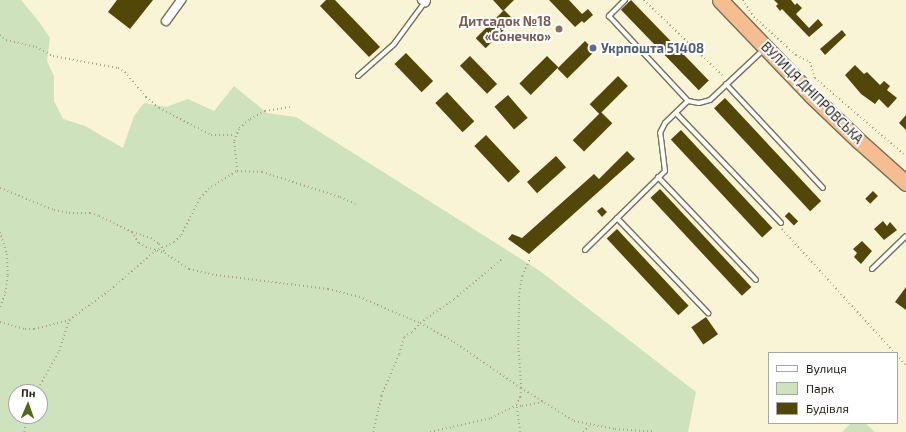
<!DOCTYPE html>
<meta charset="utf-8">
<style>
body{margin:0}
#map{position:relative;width:906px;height:432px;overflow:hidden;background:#f9f4d6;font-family:"Exo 2",sans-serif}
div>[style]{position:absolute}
.green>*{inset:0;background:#cee2bd}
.building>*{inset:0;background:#524709;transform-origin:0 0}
.path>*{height:1.5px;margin-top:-0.75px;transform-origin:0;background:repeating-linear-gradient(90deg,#a8a48d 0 1px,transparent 0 4px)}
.roads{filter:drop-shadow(1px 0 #767157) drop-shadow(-1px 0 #767157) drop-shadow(0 1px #767157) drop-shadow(0 -1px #767157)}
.lane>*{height:4px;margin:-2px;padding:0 2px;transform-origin:2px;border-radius:2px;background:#fff}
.street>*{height:8px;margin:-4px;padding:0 4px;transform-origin:4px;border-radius:4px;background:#fff}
.highway>*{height:15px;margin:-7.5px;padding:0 7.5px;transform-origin:7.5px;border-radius:7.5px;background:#f6bd91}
.dots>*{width:11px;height:11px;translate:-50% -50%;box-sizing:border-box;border:2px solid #fff;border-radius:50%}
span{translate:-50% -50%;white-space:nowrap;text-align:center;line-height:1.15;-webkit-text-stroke:4px #fff;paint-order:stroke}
.education-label{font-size:13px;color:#785e54;font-weight:700}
.right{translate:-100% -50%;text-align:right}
.service-label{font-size:13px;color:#4e5e75;font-weight:700}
.left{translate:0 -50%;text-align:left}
.street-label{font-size:13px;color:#252318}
.legend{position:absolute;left:768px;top:352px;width:130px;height:72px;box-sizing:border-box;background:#fff;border:1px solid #a8a7a3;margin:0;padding:5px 7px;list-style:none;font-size:12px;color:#252318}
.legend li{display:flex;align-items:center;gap:8px;height:20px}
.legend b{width:20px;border:1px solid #a8a7a3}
.north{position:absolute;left:8px;top:384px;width:40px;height:40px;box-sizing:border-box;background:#fff;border:1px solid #a8a7a3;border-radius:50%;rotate:2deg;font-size:11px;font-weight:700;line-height:16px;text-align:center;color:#252318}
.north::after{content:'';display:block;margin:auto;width:14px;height:18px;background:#536917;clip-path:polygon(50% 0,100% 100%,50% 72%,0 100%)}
</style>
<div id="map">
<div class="green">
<i style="clip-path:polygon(evenodd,0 0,21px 0,40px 23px,50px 38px,47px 61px,54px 76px,54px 101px,63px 119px,85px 126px,123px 148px,134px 116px,144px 103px,166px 107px,188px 99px,214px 111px,234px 86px,267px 113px,296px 117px,540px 271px,696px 392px,688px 432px,0 432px,0 0,16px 392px,40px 392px,40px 416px,16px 416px,16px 392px)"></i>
<i style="clip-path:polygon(851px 423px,865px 423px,875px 432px,842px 432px)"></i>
</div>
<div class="building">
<i style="clip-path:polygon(117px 0,153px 0,130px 29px,108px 12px)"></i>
<i style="clip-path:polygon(326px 0,335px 0,380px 47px,369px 57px,320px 6px)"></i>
<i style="clip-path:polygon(493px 0,514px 0,503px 11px)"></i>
<i style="clip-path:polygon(549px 0,569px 0,582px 14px,588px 9px,593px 15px,584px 23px,582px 21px,575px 27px)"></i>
<i style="left:631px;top:0;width:112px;height:14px;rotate:46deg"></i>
<i style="clip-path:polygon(774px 0,791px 0,795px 5px,797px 3px,802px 8px,796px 14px,809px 28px,818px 19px,823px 25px,809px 37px,782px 9px,780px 11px,776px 6px,778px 4px)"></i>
<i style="left:504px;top:10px;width:14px;height:40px;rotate:45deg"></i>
<i style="clip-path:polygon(842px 30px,846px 35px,825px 55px,820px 49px)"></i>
<i style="left:585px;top:41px;width:14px;height:39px;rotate:45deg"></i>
<i style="left:406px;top:53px;width:39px;height:16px;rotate:46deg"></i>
<i style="left:470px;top:56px;width:39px;height:14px;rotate:46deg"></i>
<i style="left:547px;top:56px;width:16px;height:39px;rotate:45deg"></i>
<i style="clip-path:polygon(855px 65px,864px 74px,867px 72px,880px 85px,884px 81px,890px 86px,887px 90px,897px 98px,888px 108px,879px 99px,875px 104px,861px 94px,845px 75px)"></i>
<i style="left:618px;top:76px;width:14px;height:40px;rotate:45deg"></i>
<i style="left:447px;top:92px;width:40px;height:16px;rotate:47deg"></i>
<i style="left:508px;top:95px;width:30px;height:18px;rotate:49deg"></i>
<i style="left:725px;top:98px;width:141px;height:15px;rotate:47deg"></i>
<i style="left:601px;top:112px;width:16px;height:40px;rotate:45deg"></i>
<i style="clip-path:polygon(906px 115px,906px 130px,899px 123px)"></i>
<i style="left:681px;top:130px;width:134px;height:14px;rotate:47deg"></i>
<i style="left:486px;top:135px;width:50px;height:16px;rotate:47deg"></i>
<i style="clip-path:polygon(627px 151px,635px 159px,529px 254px,508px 239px,512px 234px,522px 238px,594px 174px,599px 179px)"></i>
<i style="left:556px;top:156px;width:15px;height:39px;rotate:48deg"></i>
<i style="left:660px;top:189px;width:134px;height:13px;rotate:47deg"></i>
<i style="left:873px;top:191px;width:7px;height:11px;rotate:45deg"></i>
<i style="clip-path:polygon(602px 207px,607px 212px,602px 217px,597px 211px)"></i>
<i style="left:789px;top:212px;width:13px;height:6px;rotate:45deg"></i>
<i style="clip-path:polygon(883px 221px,887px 226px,890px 222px,897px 230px,884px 240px,874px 229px)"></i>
<i style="left:617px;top:229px;width:105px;height:14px;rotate:47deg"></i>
<i style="clip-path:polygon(862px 241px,872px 251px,861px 264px,854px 257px,857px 253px,853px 249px)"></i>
<i style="clip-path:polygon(906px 287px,906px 310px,895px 302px)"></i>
<i style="left:706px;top:317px;width:21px;height:18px;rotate:55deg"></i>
</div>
<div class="path">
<i style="left:644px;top:0;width:112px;rotate:43.9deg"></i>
<i style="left:743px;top:0;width:20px;rotate:57deg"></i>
<i style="left:754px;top:17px;width:57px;rotate:42.1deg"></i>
<i style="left:796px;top:55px;width:16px;rotate:27deg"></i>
<i style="left:810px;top:62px;width:17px;rotate:73deg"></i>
<i style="left:815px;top:78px;width:120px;rotate:40.6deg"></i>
<i style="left:0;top:35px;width:8px;rotate:40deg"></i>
<i style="left:6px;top:40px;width:31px;rotate:13deg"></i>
<i style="left:36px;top:47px;width:19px;rotate:28deg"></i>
<i style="left:53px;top:56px;width:66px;rotate:10.5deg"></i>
<i style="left:118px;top:68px;width:8px;rotate:30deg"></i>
<i style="left:125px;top:72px;width:33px;rotate:50deg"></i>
<i style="left:146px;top:97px;width:17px;rotate:40deg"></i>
<i style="left:159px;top:108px;width:59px;rotate:27.4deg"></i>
<i style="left:211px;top:135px;width:24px"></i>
<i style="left:237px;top:171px;width:30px;rotate:-96deg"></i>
<i style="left:234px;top:141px;width:14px;rotate:-69deg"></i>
<i style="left:239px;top:128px;width:14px;rotate:-39deg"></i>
<i style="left:250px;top:119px;width:17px;rotate:-28deg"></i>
<i style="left:265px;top:111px;width:25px;rotate:-9deg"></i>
<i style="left:0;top:188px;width:58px;rotate:22.2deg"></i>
<i style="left:54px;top:210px;width:15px;rotate:11deg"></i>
<i style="left:69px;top:213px;width:21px"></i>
<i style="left:90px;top:213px;width:9px;rotate:18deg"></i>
<i style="left:99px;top:216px;width:37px;rotate:26deg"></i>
<i style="left:132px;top:232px;width:13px;rotate:58deg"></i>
<i style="left:139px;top:243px;width:8px;rotate:30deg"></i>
<i style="left:146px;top:247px;width:20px;rotate:18deg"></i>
<i style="left:165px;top:253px;width:29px;rotate:34deg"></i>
<i style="left:189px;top:269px;width:28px;rotate:13deg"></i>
<i style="left:216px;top:275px;width:113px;rotate:7.1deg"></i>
<i style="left:328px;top:289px;width:32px;rotate:14deg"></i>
<i style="left:359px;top:297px;width:66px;rotate:23.1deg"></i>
<i style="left:420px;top:323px;width:42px;rotate:-35.2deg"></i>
<i style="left:454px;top:299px;width:62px;rotate:-39.8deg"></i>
<i style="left:782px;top:229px;width:168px;rotate:47.7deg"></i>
<i style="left:0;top:232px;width:23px;rotate:72deg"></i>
<i style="left:7px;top:254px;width:22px;rotate:87deg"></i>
<i style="left:8px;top:276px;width:19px;rotate:99deg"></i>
<i style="left:5px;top:295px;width:14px;rotate:111deg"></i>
<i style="left:132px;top:232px;width:20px;rotate:18deg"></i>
<i style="left:151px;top:238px;width:10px;rotate:37deg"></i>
<i style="left:159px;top:244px;width:10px;rotate:53deg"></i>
<i style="left:0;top:322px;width:26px;rotate:16deg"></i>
<i style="left:25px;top:329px;width:9px"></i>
<i style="left:34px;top:329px;width:36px;rotate:-14deg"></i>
<i style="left:69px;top:320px;width:51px;rotate:-36.2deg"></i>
<i style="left:110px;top:290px;width:60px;rotate:-40.9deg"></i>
<i style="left:155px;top:251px;width:21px;rotate:-25deg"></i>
<i style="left:174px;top:242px;width:10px;rotate:-45deg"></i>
<i style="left:181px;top:235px;width:42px;rotate:-62.8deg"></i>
<i style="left:200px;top:198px;width:12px;rotate:-48deg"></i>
<i style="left:208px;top:189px;width:34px;rotate:-32deg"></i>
<i style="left:237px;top:171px;width:25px;rotate:2deg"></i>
<i style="left:262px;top:172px;width:82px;rotate:17.8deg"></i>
<i style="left:340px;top:197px;width:17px;rotate:24deg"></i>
<i style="left:897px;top:355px;width:13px;rotate:48deg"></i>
<i style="left:36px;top:392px;width:47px;rotate:-60.7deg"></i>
<i style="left:59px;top:351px;width:33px;rotate:-72deg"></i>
<i style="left:24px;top:432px;width:16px;rotate:-79deg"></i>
<i style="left:373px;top:432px;width:37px;rotate:-77deg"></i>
<i style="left:381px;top:396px;width:46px;rotate:-66.8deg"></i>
<i style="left:399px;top:354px;width:18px;rotate:-74deg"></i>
<i style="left:404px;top:337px;width:9px;rotate:-32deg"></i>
<i style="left:412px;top:332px;width:12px;rotate:-48deg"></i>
<i style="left:420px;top:323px;width:39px;rotate:29deg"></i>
<i style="left:454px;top:342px;width:81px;rotate:34.5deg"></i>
<i style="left:521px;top:388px;width:62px;rotate:31.9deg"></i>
<i style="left:574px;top:421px;width:42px;rotate:11deg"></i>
<i style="left:615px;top:429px;width:39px;rotate:4deg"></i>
<i style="left:430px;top:432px;width:63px;rotate:-12.9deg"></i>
<i style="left:491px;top:418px;width:28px;rotate:-27deg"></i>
<i style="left:516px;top:405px;width:6px;rotate:9deg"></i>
<i style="left:522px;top:406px;width:21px;rotate:-11deg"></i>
<i style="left:520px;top:432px;width:27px;rotate:-98deg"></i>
<i style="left:516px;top:405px;width:9px;rotate:-63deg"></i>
<i style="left:520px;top:397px;width:9px;rotate:-84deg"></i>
<i style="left:521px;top:388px;width:39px;rotate:-94deg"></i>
<i style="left:518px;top:349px;width:56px;rotate:-89deg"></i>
<i style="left:519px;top:293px;width:17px;rotate:-80deg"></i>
<i style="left:522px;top:276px;width:20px;rotate:-66deg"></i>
<i style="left:583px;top:432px;width:10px;rotate:-45deg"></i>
</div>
<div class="roads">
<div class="lane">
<i style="left:625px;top:0;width:23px;rotate:135deg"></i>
<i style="left:609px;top:16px;width:116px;rotate:47.1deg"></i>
<i style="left:358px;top:76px;width:48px;rotate:-41.6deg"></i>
<i style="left:394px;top:44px;width:52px;rotate:-53.6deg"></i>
<i style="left:726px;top:84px;width:142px;rotate:47deg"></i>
<i style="left:676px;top:113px;width:152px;rotate:46.3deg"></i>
<i style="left:658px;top:177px;width:142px;rotate:46.4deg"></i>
<i style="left:617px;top:218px;width:132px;rotate:46.2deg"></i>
<i style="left:585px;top:250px;width:112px;rotate:-44.6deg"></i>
<i style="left:665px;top:171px;width:38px;rotate:-97deg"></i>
<i style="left:660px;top:133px;width:11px;rotate:-63deg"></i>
<i style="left:665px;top:123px;width:32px;rotate:-44deg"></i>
<i style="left:688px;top:101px;width:11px;rotate:10deg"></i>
<i style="left:699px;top:103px;width:11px;rotate:-15deg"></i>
<i style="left:710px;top:100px;width:73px;rotate:-43.3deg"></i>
<i style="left:872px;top:269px;width:47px;rotate:-44.1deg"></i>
</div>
<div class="street">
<i style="left:422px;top:0;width:4px;rotate:34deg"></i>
<i style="left:425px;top:2px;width:2px;rotate:-63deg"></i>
<i style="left:166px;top:21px;width:26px;rotate:-54deg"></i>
</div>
<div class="highway">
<i style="left:720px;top:0;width:133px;rotate:46.2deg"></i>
<i style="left:812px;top:96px;width:65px;rotate:43.8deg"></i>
<i style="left:859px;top:141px;width:63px;rotate:41.8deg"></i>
</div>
</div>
<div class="dots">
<i style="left:559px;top:29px;background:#8d6e63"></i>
<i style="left:593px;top:48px;background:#5c6f8a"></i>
</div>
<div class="education-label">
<span class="right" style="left:551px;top:29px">Дитсадок №18<br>«Сонечко»</span>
</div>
<div class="service-label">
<span class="left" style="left:601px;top:48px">Укрпошта 51408</span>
</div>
<div class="street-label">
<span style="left:812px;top:93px;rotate:45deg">ВУЛИЦЯ ДНІПРОВСЬКА</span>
</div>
<ul class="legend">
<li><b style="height:5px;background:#fff"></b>Вулиця</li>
<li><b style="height:11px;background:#cee2bd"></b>Парк</li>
<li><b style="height:11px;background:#524709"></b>Будівля</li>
</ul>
<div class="north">Пн</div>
</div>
